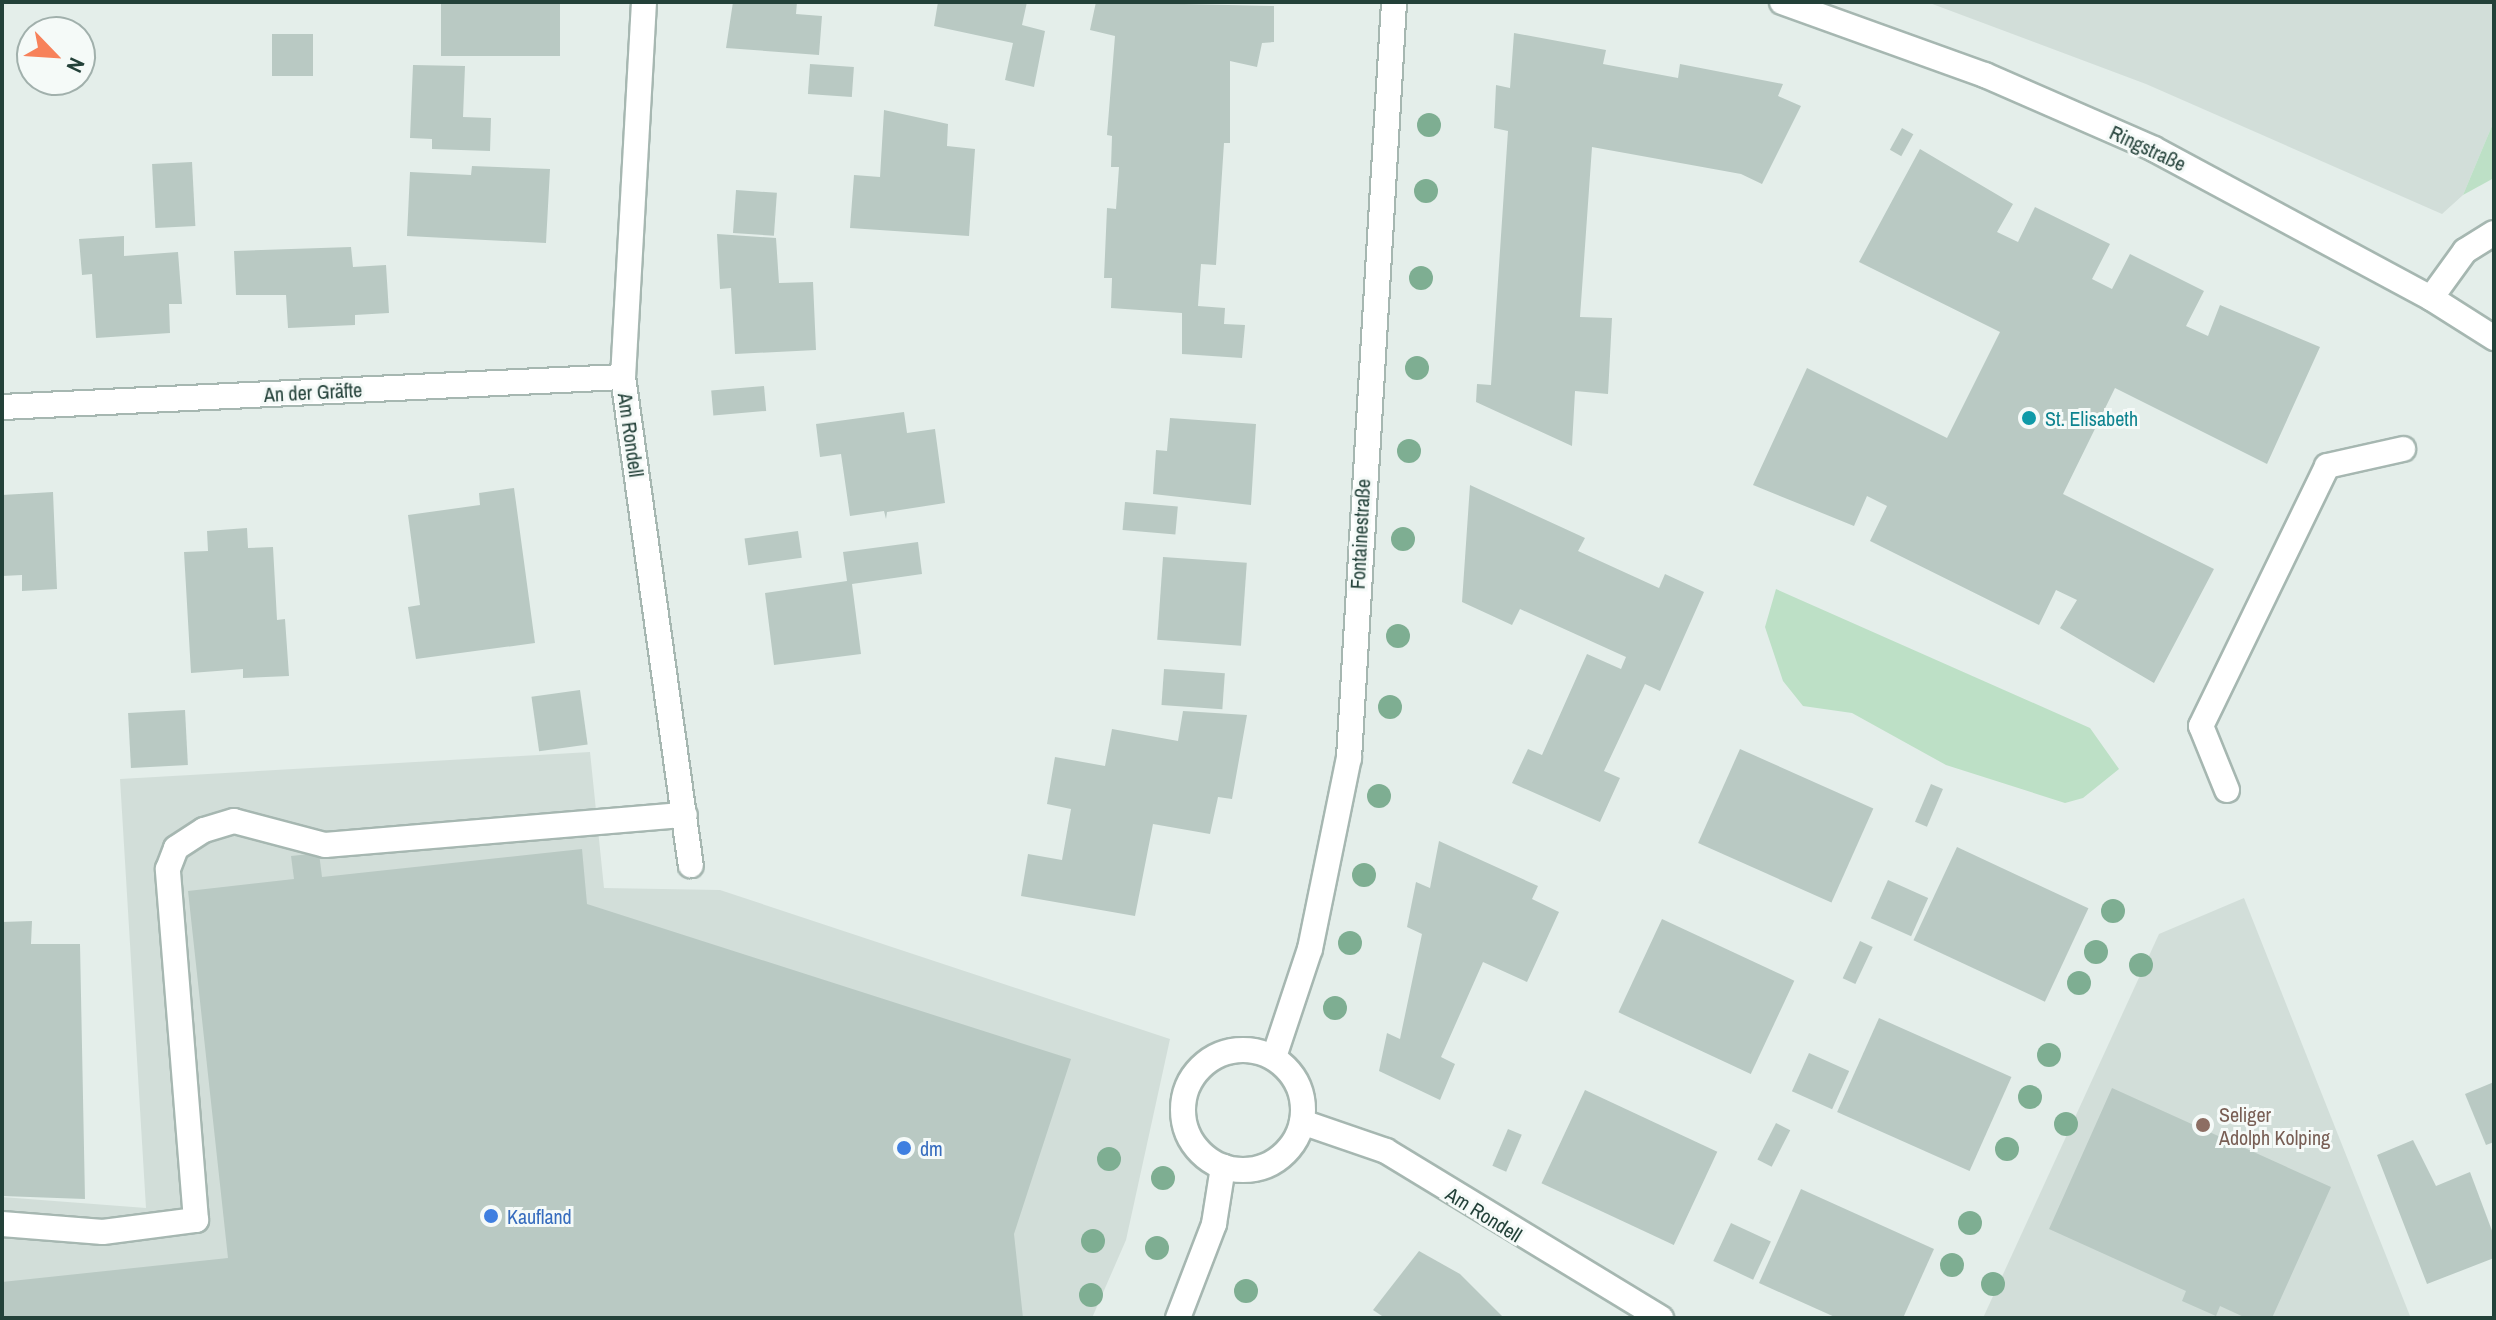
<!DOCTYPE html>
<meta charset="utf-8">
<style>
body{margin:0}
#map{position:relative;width:2496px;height:1320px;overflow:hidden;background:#e4eeea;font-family:"Archivo Narrow",sans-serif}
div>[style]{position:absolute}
.built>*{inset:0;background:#d2ded9}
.green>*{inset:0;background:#bde0c6}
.building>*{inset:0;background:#b9c9c3;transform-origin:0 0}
.roads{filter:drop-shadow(2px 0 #a6b7b1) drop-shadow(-2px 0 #a6b7b1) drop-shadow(0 2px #a6b7b1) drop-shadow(0 -2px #a6b7b1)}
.minor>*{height:24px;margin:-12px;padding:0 12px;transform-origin:12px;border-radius:12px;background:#fff}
.minor>.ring{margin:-12px;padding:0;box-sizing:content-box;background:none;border:24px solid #fff;border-radius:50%}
.trees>*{width:24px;height:24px;margin:-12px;border-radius:50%;background:#7eae92}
.dots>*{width:22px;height:22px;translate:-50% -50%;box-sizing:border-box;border:4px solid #f5faf8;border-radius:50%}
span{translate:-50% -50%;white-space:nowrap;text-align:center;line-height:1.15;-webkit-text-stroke:6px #f5faf8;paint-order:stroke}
.street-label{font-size:20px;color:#234139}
.culture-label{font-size:20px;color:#0d838f}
.left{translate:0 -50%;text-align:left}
.education-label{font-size:20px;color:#785e54}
.shop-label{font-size:20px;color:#366cbe}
.frame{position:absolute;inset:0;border:4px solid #234139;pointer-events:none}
.north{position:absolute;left:16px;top:16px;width:80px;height:80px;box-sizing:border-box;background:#f5faf8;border:2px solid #a1b0ac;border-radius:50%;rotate:115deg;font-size:22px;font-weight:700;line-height:32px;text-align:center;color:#234139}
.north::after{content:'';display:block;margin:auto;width:28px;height:36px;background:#f7815a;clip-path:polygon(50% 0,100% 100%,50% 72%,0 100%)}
</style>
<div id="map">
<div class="built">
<i style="clip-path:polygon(1927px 2px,2494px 2px,2494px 121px,2463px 195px,2442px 214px,2146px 84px)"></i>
<i style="clip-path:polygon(590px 752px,604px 888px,720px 890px,1170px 1039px,1126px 1240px,1092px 1318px,2px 1318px,2px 1197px,146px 1208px,120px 779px)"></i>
<i style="clip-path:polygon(2244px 898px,2410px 1316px,1983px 1318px,2159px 934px)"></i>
</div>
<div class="green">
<i style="clip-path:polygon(2494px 121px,2494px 178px,2463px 195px)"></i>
<i style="clip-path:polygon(1776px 589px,2090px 728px,2119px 769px,2083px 798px,2065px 803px,1946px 765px,1852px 713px,1803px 706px,1783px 681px,1765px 627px)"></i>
</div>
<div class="building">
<i style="left:441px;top:2px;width:119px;height:54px"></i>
<i style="clip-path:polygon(733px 2px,797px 2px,796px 14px,822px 16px,819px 55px,726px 48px)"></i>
<i style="clip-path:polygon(938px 2px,1027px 2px,1022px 25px,1045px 31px,1034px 87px,1005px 80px,1013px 43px,934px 26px)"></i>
<i style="clip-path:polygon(1096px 2px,1274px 6px,1274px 42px,1262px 43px,1257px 67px,1230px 61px,1230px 143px,1224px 143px,1216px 265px,1201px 264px,1198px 306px,1225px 308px,1224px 324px,1245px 325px,1242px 358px,1182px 354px,1182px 313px,1111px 308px,1112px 278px,1104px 278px,1107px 208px,1116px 209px,1119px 167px,1111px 167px,1112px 136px,1107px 135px,1115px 36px,1090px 30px)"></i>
<i style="clip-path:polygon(1514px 33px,1606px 50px,1603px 64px,1678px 78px,1680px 64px,1783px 84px,1778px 96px,1801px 106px,1762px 184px,1741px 174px,1592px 147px,1580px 317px,1612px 318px,1608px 394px,1575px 391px,1572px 446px,1476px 402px,1477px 384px,1491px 385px,1508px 131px,1494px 128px,1496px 85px,1510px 88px)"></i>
<i style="left:272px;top:34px;width:41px;height:42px"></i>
<i style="left:810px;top:64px;width:44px;height:30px;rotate:4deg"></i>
<i style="clip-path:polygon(413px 65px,465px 66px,463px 117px,491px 118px,490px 151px,432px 149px,432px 139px,410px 138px)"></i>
<i style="clip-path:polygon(884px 110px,948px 124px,947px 146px,975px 149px,969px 236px,850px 228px,854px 175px,880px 177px)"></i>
<i style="left:1902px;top:128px;width:13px;height:25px;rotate:29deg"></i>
<i style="clip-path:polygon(1920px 149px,2013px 204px,1997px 232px,2018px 242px,2035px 207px,2110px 244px,2092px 279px,2112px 289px,2130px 254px,2204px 291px,2186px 326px,2208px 336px,2220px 305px,2320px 347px,2267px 464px,2115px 388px,2063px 494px,2214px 569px,2154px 683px,2060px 628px,2077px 600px,2056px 590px,2039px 625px,1870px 541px,1887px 506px,1867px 496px,1854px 526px,1753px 485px,1807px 368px,1947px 438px,2000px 332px,1859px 262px)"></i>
<i style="left:192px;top:162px;width:64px;height:40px;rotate:87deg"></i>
<i style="clip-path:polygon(472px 166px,550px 169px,546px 243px,407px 236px,410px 172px,471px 175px)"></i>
<i style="left:736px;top:190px;width:41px;height:43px;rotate:4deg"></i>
<i style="clip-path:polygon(717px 234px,776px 238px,779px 283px,813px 282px,816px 350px,735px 354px,731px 288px,720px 289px)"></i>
<i style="clip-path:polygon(124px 236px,124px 256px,178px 252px,182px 304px,169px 304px,170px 333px,96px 338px,92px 274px,82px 275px,79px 239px)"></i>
<i style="clip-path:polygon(351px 247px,353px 267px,386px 265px,389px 313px,355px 315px,355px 325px,288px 328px,286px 295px,236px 295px,234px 251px)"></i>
<i style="left:764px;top:386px;width:25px;height:53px;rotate:85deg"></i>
<i style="clip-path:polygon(904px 412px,907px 433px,935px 429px,945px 503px,887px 512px,886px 519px,884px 511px,850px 516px,841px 454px,820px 457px,816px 424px)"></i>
<i style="clip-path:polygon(1170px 418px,1256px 424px,1251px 505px,1153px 494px,1156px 450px,1167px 451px)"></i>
<i style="clip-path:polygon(1470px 485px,1585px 538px,1578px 551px,1659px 588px,1665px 574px,1704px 592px,1660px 691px,1645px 684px,1604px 771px,1620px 778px,1600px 822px,1512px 783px,1528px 749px,1542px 755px,1587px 654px,1621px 669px,1626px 657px,1520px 609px,1512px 625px,1462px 602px)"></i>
<i style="clip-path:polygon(514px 488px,535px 643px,416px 659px,408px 607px,420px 605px,408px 515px,480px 505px,479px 493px)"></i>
<i style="clip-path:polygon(53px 492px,57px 589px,22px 591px,22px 575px,2px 576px,2px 495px)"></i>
<i style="left:1125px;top:502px;width:53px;height:28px;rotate:5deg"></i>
<i style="clip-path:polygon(247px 528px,248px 548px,273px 547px,277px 620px,285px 619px,289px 676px,243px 678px,243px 669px,191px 673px,184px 552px,208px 551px,207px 531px)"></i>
<i style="left:798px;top:531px;width:27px;height:54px;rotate:82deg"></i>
<i style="clip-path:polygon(918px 542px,922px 574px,852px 584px,861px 654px,774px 665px,765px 593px,847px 581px,843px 552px)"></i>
<i style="left:1163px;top:557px;width:84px;height:83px;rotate:4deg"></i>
<i style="left:1164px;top:669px;width:61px;height:36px;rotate:4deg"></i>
<i style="left:580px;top:690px;width:55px;height:49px;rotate:82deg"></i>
<i style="left:185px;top:710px;width:55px;height:57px;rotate:87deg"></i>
<i style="clip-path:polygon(1183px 711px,1247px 715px,1232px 799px,1218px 797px,1210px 834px,1153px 824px,1135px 916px,1021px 896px,1028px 854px,1062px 860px,1071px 809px,1047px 804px,1055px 757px,1105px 766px,1112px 729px,1178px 741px)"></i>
<i style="left:1740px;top:749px;width:146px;height:103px;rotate:24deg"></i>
<i style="left:1931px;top:784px;width:13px;height:41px;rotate:23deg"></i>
<i style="clip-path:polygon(1439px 841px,1538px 886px,1532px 899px,1559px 912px,1527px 982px,1483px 962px,1441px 1057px,1455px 1064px,1440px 1100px,1379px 1071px,1387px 1033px,1400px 1039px,1422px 934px,1407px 927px,1416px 882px,1430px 888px)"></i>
<i style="left:1957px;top:847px;width:145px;height:103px;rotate:25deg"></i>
<i style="clip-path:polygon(582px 849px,587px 904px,1071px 1059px,1014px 1234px,1023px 1318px,2px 1318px,2px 1282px,228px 1258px,188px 891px,294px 879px,291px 856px,319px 853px,322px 877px)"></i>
<i style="left:1888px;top:880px;width:44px;height:42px;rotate:24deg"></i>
<i style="left:1662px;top:919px;width:146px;height:103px;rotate:25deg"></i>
<i style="clip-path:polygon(32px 921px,31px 944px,80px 944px,85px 1199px,2px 1196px,2px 922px)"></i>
<i style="left:1860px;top:941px;width:14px;height:41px;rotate:25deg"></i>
<i style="left:1879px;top:1018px;width:145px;height:103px;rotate:24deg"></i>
<i style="left:1809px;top:1053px;width:44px;height:42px;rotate:24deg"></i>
<i style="clip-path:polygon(2494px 1082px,2494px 1142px,2486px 1145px,2465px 1094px)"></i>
<i style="clip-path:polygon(2112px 1088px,2331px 1187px,2272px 1318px,2246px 1318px,2220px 1306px,2216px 1316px,2182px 1301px,2186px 1291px,2049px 1229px)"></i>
<i style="left:1585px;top:1090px;width:146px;height:103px;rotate:25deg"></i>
<i style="left:1776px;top:1123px;width:16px;height:41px;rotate:27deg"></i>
<i style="left:1508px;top:1129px;width:15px;height:40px;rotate:23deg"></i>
<i style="clip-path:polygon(2413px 1140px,2436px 1186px,2470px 1172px,2494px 1236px,2494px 1258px,2427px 1284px,2377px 1155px)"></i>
<i style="clip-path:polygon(1801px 1189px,1934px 1249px,1903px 1318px,1837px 1318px,1759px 1283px)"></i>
<i style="left:1731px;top:1223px;width:44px;height:42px;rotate:25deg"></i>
<i style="clip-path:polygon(1419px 1251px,1460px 1274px,1504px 1318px,1385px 1318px,1373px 1310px)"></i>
</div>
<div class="roads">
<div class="minor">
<i style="left:644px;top:2px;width:376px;rotate:93.2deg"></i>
<i style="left:623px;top:377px;width:493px;rotate:82.1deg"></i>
<i style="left:1782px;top:2px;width:216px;rotate:19.8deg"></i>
<i style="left:1985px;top:75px;width:184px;rotate:23.6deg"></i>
<i style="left:2154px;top:149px;width:315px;rotate:28.3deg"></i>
<i style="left:2431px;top:298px;width:75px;rotate:32.4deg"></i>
<i style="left:2431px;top:298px;width:58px;rotate:-54.1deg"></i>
<i style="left:2465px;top:251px;width:34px;rotate:-32deg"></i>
<i style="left:2px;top:407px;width:622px;rotate:-2.77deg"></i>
<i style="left:2227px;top:790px;width:69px;rotate:-112.1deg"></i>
<i style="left:2201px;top:726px;width:289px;rotate:-64.1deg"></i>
<i style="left:2327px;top:466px;width:78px;rotate:-12.6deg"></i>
<i class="ring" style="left:1183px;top:1050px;width:96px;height:96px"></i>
<i style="left:1274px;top:1057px;width:114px;rotate:-71.6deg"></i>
<i style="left:1310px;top:949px;width:195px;rotate:-78.5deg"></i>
<i style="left:1349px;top:758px;width:757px;rotate:-86.59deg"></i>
<i style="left:1302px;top:1122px;width:89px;rotate:19deg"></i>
<i style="left:1386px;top:1151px;width:322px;rotate:31.3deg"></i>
<i style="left:2px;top:1224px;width:101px;rotate:4.5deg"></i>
<i style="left:103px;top:1232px;width:94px;rotate:-7.4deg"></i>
<i style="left:196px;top:1220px;width:352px;rotate:-94.6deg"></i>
<i style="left:168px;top:869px;width:22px;rotate:-69deg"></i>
<i style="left:176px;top:848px;width:33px;rotate:-33deg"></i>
<i style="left:204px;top:830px;width:31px;rotate:-17deg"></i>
<i style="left:234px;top:821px;width:94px;rotate:14.8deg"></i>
<i style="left:325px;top:845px;width:361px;rotate:-4.8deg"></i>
<i style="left:1178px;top:1318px;width:101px;rotate:-69deg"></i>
<i style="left:1214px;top:1224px;width:58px;rotate:-81deg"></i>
</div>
</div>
<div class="trees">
<i style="left:1429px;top:125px"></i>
<i style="left:1426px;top:191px"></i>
<i style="left:1421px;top:278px"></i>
<i style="left:1417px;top:368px"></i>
<i style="left:1409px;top:451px"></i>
<i style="left:1403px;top:539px"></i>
<i style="left:1398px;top:636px"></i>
<i style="left:1390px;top:707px"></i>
<i style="left:1379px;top:796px"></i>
<i style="left:1364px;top:875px"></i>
<i style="left:2113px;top:911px"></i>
<i style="left:1350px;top:943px"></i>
<i style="left:2096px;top:952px"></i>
<i style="left:2141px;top:965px"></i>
<i style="left:2079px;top:983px"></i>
<i style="left:1335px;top:1008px"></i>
<i style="left:2049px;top:1055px"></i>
<i style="left:2030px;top:1097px"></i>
<i style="left:2066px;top:1124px"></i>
<i style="left:2007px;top:1149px"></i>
<i style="left:1109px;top:1159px"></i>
<i style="left:1163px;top:1178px"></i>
<i style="left:1970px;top:1223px"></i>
<i style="left:1093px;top:1241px"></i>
<i style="left:1157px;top:1248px"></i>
<i style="left:1952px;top:1265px"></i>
<i style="left:1993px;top:1284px"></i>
<i style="left:1246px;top:1291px"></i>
<i style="left:1091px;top:1295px"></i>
</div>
<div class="dots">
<i style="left:2029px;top:418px;background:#0f9aa8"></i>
<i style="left:2203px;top:1125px;background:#8d6e63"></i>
<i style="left:904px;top:1148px;background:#3f7fe0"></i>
<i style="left:491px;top:1216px;background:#3f7fe0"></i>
</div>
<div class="street-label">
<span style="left:2148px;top:148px;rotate:25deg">Ringstraße</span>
<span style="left:313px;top:392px;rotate:-3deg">An der Gräfte</span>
<span style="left:631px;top:435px;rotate:82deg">Am Rondell</span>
<span style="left:1360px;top:534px;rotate:-87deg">Fontainestraße</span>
<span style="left:1484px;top:1214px;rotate:32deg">Am Rondell</span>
</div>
<div class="culture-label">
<span class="left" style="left:2045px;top:418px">St. Elisabeth</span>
</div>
<div class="education-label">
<span class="left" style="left:2219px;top:1126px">Seliger<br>Adolph Kolping</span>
</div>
<div class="shop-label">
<span class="left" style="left:920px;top:1148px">dm</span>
<span class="left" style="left:507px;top:1216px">Kaufland</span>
</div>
<div class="frame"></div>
<div class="north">N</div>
</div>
